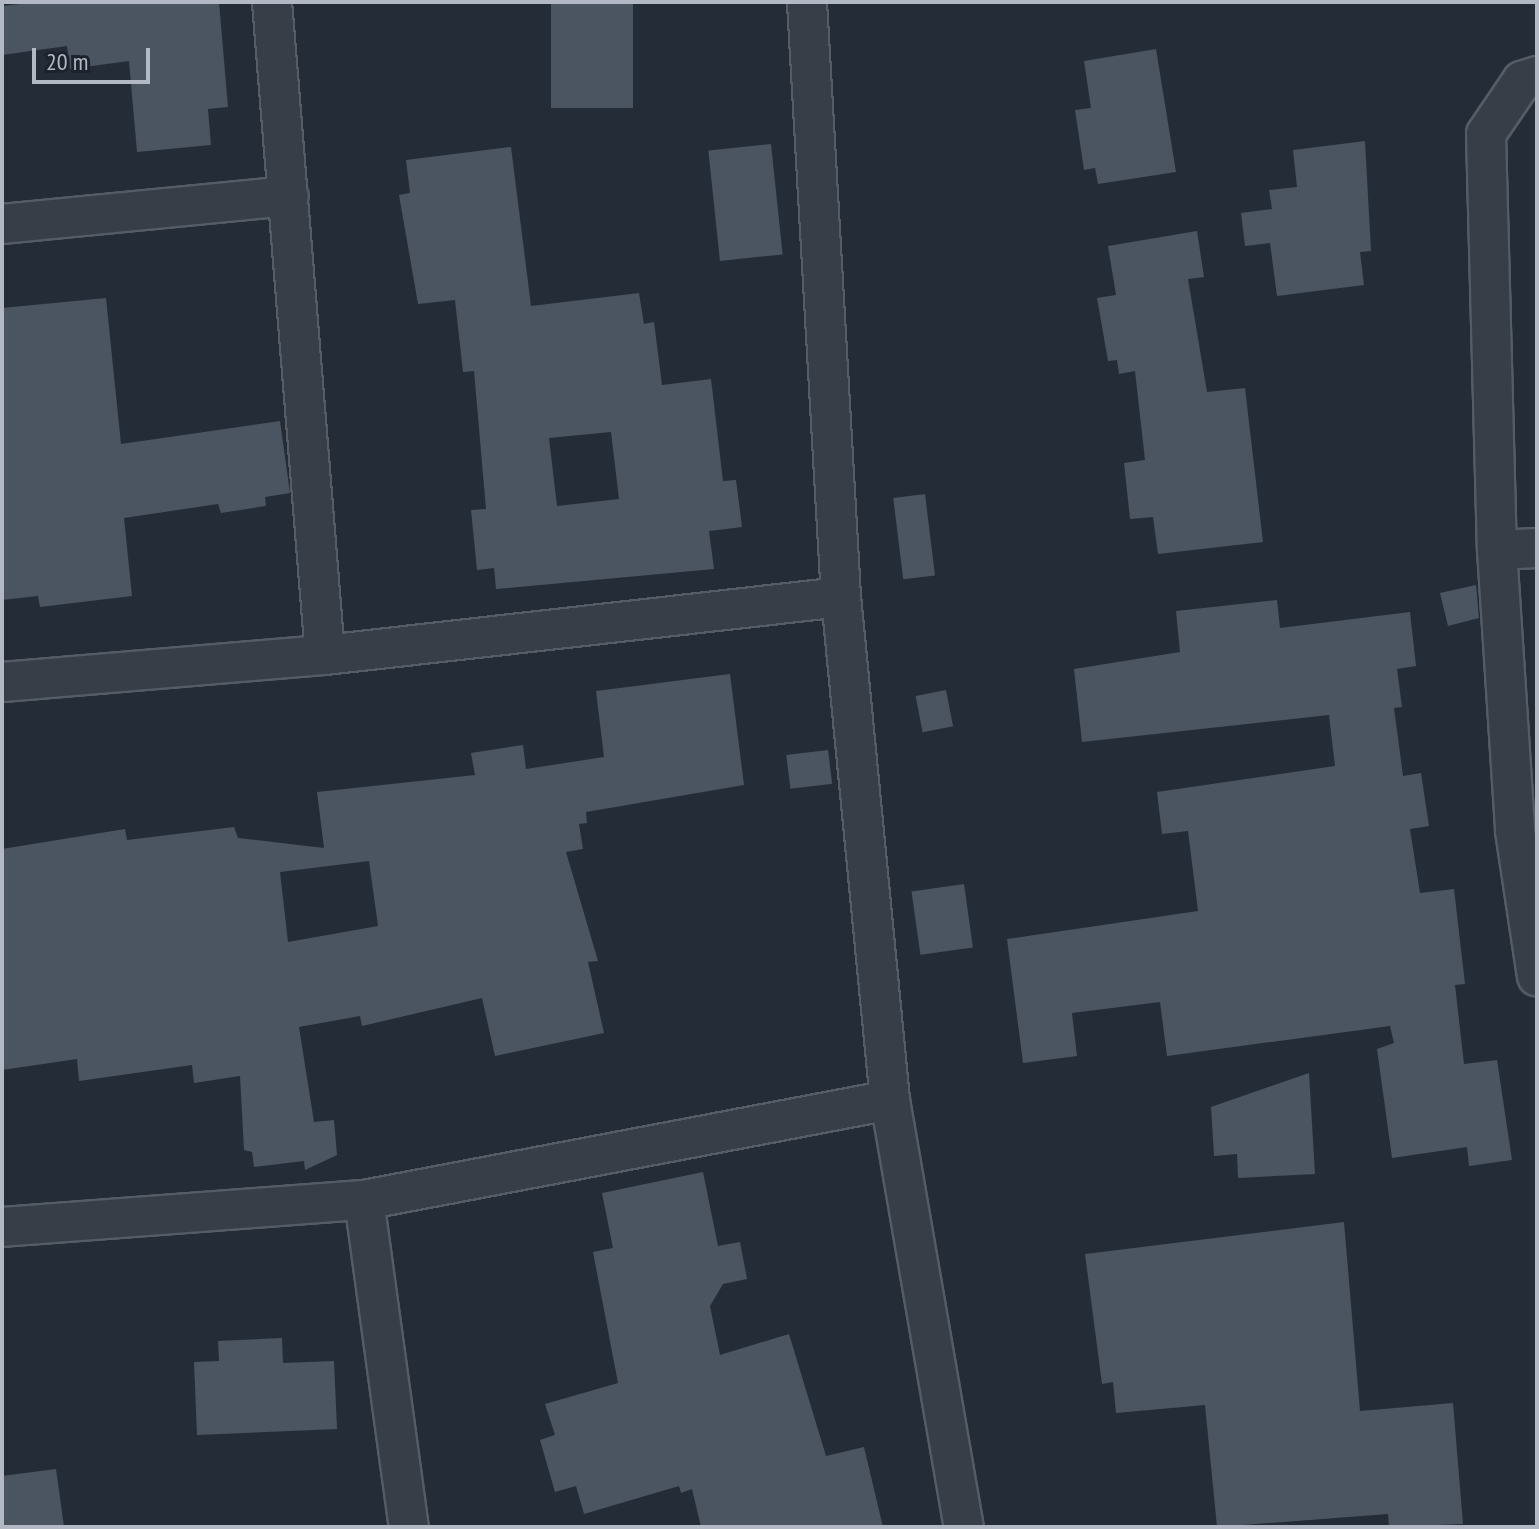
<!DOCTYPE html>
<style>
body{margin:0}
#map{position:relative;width:1539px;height:1529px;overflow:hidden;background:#242d37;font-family:"PT Sans Narrow",sans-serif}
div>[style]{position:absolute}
.building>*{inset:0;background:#4b5461;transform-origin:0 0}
.roads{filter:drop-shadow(2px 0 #555c66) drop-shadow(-2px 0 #555c66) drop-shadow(0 2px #555c66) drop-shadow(0 -2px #555c66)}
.street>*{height:38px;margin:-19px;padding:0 19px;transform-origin:19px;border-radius:19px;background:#373e48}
span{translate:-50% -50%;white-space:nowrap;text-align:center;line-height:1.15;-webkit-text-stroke:8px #1d232d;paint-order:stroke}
.frame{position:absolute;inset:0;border:4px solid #b2b9c4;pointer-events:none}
.scale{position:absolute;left:32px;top:48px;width:118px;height:36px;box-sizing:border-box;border:4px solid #b2b9c4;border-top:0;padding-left:10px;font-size:24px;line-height:28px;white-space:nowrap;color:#b2b9c4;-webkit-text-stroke:6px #1d232d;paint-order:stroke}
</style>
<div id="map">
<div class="building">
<i style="clip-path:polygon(38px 2px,219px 2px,228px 107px,208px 109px,211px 145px,137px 152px,129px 61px,70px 69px,67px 46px,2px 55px,2px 6px)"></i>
<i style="left:551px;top:2px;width:82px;height:106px"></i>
<i style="clip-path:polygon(1156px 49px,1176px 172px,1098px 184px,1095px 168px,1084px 170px,1075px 110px,1091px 108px,1084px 61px)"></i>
<i style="clip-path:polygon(1365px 141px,1371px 251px,1360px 252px,1364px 285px,1277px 296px,1270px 243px,1245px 246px,1241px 213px,1272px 209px,1269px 190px,1297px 187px,1293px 150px)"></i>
<i style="left:771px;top:144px;width:111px;height:63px;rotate:84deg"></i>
<i style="clip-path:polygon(evenodd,511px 147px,531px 306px,639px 293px,644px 324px,654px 322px,662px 385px,711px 379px,723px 481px,736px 480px,742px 527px,709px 531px,714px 569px,496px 589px,494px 568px,477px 570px,471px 510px,486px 509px,474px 371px,463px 372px,455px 300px,418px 304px,399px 195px,410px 193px,406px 160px,511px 147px,611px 432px,619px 499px,557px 506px,549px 438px,611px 432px)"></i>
<i style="clip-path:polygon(1197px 231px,1204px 277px,1188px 279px,1207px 392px,1245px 388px,1263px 542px,1158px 554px,1153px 517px,1130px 519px,1124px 463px,1145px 460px,1135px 371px,1119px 374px,1117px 360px,1108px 361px,1097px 298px,1116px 295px,1108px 246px)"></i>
<i style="clip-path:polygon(106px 298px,121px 444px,280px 421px,290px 493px,265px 497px,266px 506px,221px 513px,218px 504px,124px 518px,132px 596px,40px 607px,38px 596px,2px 600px,2px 308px)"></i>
<i style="left:925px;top:494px;width:82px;height:32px;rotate:83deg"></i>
<i style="clip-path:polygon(1476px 585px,1479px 618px,1448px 626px,1440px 593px)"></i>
<i style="clip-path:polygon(1277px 600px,1280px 628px,1410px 612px,1416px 666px,1397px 669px,1402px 707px,1394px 708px,1403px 776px,1421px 773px,1429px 826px,1410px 829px,1420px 893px,1454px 889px,1465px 984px,1455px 985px,1464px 1064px,1497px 1060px,1512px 1160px,1469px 1166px,1467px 1147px,1392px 1158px,1377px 1049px,1394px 1043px,1390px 1026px,1167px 1056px,1160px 1002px,1072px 1013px,1077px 1056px,1023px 1063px,1007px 939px,1198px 911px,1188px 831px,1162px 834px,1157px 792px,1335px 766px,1329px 715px,1082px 742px,1074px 669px,1180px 652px,1176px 611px)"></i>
<i style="clip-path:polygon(evenodd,730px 674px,744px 785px,586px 812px,587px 823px,579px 824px,583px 849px,566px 852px,598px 961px,588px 962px,604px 1033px,495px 1056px,482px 998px,362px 1026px,360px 1016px,299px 1027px,314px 1122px,334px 1120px,337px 1155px,305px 1170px,304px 1161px,254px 1167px,252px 1152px,244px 1150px,240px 1076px,194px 1083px,192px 1065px,79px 1081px,77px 1059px,2px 1070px,2px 849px,125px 829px,127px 840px,234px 827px,238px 838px,324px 848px,317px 792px,475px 775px,471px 753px,523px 745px,526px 769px,604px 757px,596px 691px,730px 674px,369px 861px,378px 926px,288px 942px,280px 872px,369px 861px)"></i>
<i style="left:946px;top:690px;width:37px;height:31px;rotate:79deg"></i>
<i style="left:828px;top:750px;width:34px;height:42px;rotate:83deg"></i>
<i style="left:964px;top:884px;width:64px;height:53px;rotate:82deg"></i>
<i style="clip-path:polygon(1309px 1073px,1315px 1174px,1238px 1178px,1237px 1154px,1214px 1156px,1211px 1107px)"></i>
<i style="clip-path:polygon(703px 1172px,718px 1246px,740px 1242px,747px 1279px,723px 1284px,710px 1306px,720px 1355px,789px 1334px,826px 1456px,864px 1447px,883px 1527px,701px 1527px,692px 1489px,681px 1493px,679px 1486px,584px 1514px,576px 1486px,555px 1492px,540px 1440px,555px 1435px,545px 1404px,618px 1383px,593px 1252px,613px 1248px,602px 1193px)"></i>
<i style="clip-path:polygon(1344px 1222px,1360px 1411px,1453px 1403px,1463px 1524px,1389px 1527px,1388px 1514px,1217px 1527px,1205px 1405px,1116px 1413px,1113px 1382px,1102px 1384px,1085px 1254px)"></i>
<i style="clip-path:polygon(282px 1338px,283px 1363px,334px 1361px,337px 1429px,197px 1435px,194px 1362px,219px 1361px,218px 1341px)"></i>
<i style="clip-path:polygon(56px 1469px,64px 1527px,2px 1527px,2px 1476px)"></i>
</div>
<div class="roads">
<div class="street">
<i style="left:272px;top:2px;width:655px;rotate:85.36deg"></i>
<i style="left:807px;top:2px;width:596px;rotate:86.73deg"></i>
<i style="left:841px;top:597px;width:505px;rotate:84.44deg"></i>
<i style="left:890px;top:1100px;width:433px;rotate:80.2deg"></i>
<i style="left:1537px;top:76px;width:16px;rotate:162deg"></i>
<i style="left:1522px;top:81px;width:64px;rotate:124.2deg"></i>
<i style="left:1486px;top:134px;width:416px;rotate:88.5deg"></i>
<i style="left:1497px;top:550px;width:282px;rotate:86.3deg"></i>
<i style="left:1515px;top:831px;width:147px;rotate:81.4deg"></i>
<i style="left:2px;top:224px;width:288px;rotate:-5.6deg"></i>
<i style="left:1497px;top:550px;width:40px;rotate:-2.9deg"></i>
<i style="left:2px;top:682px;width:324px;rotate:-4.8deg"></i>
<i style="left:325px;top:655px;width:519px;rotate:-6.41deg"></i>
<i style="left:364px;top:1200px;width:330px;rotate:82.2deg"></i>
<i style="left:2px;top:1227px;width:363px;rotate:-4.3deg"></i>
<i style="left:364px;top:1200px;width:535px;rotate:-10.76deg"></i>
</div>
</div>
<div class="frame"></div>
<div class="scale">20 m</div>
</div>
